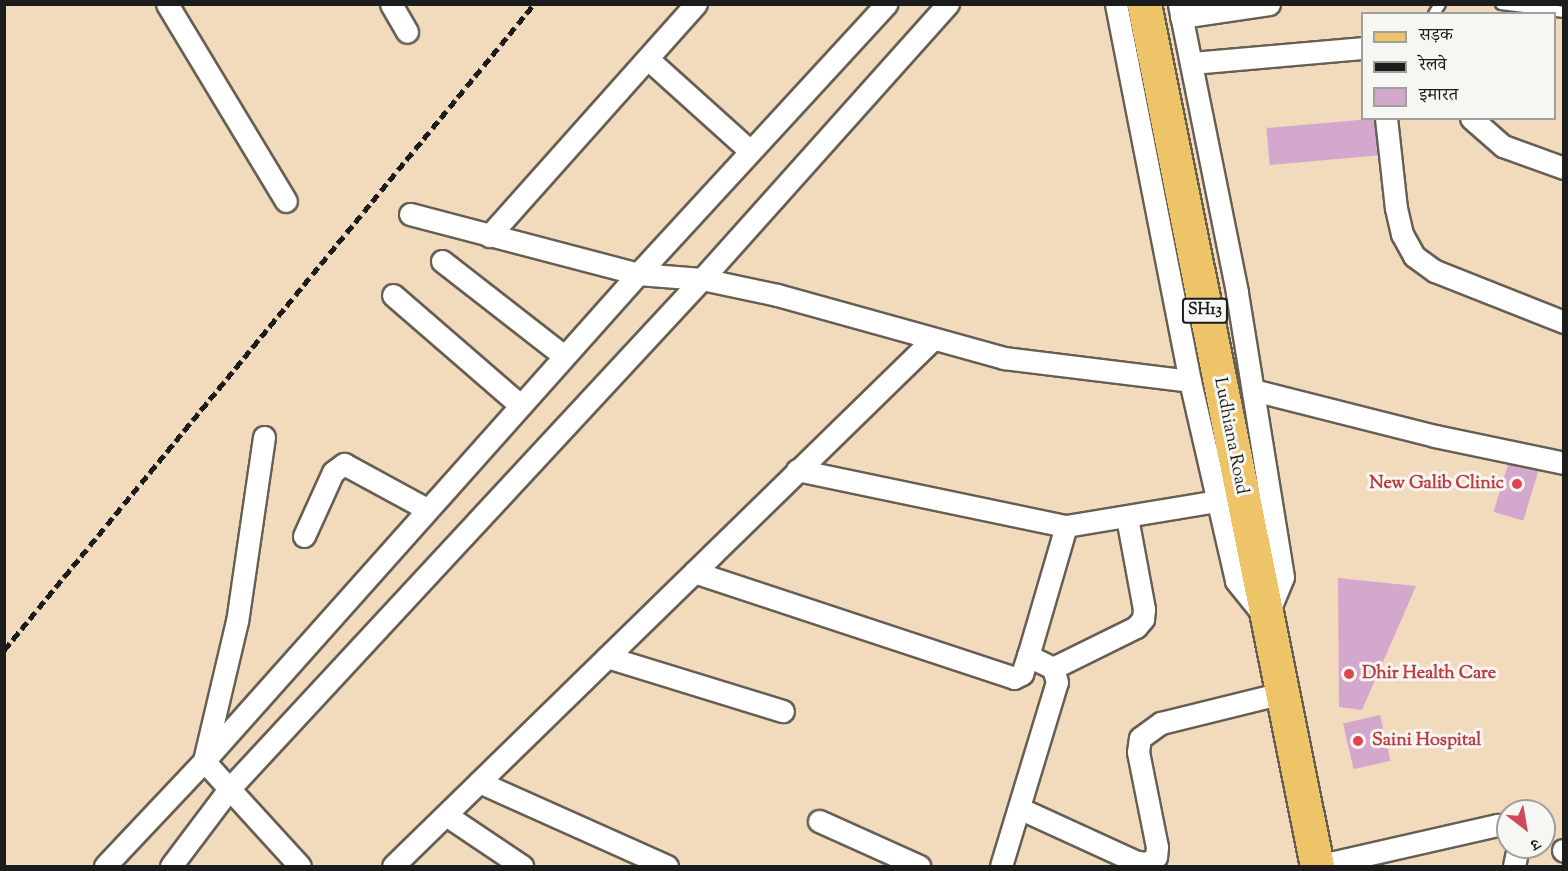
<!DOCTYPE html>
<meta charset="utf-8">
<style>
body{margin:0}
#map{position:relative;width:1568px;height:871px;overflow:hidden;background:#f2dbbd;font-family:"Sorts Mill Goudy","Noto Serif Devanagari",serif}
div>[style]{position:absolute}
.building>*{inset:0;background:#d4a8cc;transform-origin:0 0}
.roads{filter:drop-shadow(2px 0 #675f54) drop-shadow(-2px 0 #675f54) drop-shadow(0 2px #675f54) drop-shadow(0 -2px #675f54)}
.service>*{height:10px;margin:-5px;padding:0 5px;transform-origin:5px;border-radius:5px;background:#fff}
.minor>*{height:21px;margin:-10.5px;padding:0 10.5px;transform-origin:10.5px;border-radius:10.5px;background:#fff}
.primary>*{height:33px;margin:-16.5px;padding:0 16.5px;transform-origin:16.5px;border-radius:16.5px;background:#eec469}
.rail>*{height:4.5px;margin-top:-2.25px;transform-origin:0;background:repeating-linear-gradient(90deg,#1c1c1c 0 9px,transparent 0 13.5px)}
.dots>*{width:16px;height:16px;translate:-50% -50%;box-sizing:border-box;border:3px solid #f6f6f2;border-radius:50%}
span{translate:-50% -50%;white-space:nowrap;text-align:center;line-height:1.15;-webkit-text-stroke:6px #f6f6f2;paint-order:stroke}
.shield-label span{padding:2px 4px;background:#f6f6f2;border:2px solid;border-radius:4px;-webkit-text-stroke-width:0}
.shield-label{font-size:16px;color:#1c1c1c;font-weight:700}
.street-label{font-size:18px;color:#1c1c1c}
.health-label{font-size:18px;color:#be3a42;font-weight:700}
.right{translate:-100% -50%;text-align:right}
.left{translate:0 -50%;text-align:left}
.frame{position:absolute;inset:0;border:6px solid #1c1c1c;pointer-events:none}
.legend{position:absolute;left:1361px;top:12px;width:195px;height:108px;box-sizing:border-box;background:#f6f6f2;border:2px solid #9f9f9c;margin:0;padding:8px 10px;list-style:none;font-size:18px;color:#1c1c1c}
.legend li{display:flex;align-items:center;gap:12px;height:30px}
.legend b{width:30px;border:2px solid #9f9f9c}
.north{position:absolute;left:1496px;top:799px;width:60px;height:60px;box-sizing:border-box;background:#f6f6f2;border:2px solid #9f9f9c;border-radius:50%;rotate:149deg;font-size:16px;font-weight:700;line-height:24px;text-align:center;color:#1c1c1c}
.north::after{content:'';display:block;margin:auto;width:21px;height:27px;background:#d1495b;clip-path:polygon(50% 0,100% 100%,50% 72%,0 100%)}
</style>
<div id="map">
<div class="building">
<i style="left:1382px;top:118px;width:37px;height:116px;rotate:85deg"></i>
<i style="left:1509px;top:461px;width:31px;height:53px;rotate:17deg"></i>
<i style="clip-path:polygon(1338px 578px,1416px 586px,1362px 710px,1339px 707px)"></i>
<i style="left:1380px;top:715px;width:47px;height:38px;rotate:77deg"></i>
</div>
<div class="roads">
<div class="service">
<i style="left:1501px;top:4px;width:64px;rotate:7.2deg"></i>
<i style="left:1434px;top:14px;width:12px;rotate:-59deg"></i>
</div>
<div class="minor">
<i style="left:167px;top:4px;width:230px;rotate:58.9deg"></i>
<i style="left:391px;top:4px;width:32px;rotate:60deg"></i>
<i style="left:1116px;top:4px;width:384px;rotate:78.9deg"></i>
<i style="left:1190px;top:381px;width:205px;rotate:77deg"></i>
<i style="left:1236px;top:581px;width:48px;rotate:51deg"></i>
<i style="left:1266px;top:618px;width:44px;rotate:-67.5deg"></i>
<i style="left:1283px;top:577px;width:289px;rotate:-99.2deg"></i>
<i style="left:1237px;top:292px;width:294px;rotate:-101.4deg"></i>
<i style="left:1181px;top:17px;width:89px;rotate:-8.4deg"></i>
<i style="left:648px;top:59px;width:137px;rotate:42deg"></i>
<i style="left:1191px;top:63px;width:172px;rotate:-5deg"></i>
<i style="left:1386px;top:118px;width:91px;rotate:83.7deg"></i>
<i style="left:1396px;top:208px;width:27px;rotate:77deg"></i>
<i style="left:1402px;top:234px;width:25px;rotate:61deg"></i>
<i style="left:1414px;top:256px;width:26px;rotate:36deg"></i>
<i style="left:1435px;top:271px;width:139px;rotate:21.6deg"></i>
<i style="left:1471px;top:118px;width:43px;rotate:41.2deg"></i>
<i style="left:1503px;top:146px;width:65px;rotate:19.8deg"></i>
<i style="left:410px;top:214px;width:236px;rotate:14.7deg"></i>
<i style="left:638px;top:274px;width:64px;rotate:4.5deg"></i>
<i style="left:702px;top:279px;width:77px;rotate:12deg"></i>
<i style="left:777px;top:295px;width:236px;rotate:15.5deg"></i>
<i style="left:1004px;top:358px;width:187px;rotate:7deg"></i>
<i style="left:489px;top:236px;width:311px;rotate:-48.3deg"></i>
<i style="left:442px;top:261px;width:155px;rotate:37.9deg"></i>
<i style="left:393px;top:295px;width:168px;rotate:40.9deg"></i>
<i style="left:1253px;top:390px;width:188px;rotate:14.2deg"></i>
<i style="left:1435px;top:436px;width:132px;rotate:11.8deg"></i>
<i style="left:264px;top:437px;width:186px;rotate:98.3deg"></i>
<i style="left:237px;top:621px;width:144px;rotate:103.3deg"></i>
<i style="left:204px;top:761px;width:652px;rotate:-48.29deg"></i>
<i style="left:638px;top:274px;width:367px;rotate:-47.4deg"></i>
<i style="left:797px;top:470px;width:275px;rotate:11.8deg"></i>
<i style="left:1066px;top:526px;width:153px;rotate:-9.4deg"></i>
<i style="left:304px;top:536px;width:70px;rotate:-65.6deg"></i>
<i style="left:333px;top:472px;width:14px;rotate:-36deg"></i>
<i style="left:344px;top:464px;width:94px;rotate:28.5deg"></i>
<i style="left:694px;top:572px;width:337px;rotate:18.3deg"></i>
<i style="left:1014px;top:678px;width:9px;rotate:-27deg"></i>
<i style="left:1022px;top:674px;width:19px;rotate:-72deg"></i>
<i style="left:1028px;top:656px;width:135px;rotate:-73.7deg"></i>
<i style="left:607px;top:657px;width:184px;rotate:17.1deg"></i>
<i style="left:1053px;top:668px;width:93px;rotate:-26.3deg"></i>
<i style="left:1136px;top:627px;width:11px;rotate:-49deg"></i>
<i style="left:1143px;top:619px;width:10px;rotate:-84deg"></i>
<i style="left:1144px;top:609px;width:94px;rotate:-100.5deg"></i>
<i style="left:479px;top:782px;width:206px;rotate:24.1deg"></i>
<i style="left:1021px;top:809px;width:128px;rotate:24.6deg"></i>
<i style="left:1137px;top:862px;width:11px;rotate:5deg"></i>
<i style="left:1148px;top:863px;width:10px;rotate:-37deg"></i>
<i style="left:1156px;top:857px;width:10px;rotate:-84deg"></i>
<i style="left:1157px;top:847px;width:97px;rotate:-101.3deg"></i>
<i style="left:1138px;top:752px;width:14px;rotate:-82deg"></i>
<i style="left:1140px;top:738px;width:26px;rotate:-36deg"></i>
<i style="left:1161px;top:723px;width:125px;rotate:-13.9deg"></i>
<i style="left:446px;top:815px;width:92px;rotate:33.9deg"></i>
<i style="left:819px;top:821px;width:110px;rotate:24.2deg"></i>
<i style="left:1563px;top:850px;width:1px;rotate:45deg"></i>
<i style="left:105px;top:866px;width:144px;rotate:-46.7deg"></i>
<i style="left:204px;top:761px;width:142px;rotate:47.6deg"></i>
<i style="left:171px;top:866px;width:96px;rotate:-53deg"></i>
<i style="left:229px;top:789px;width:696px;rotate:-47.16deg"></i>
<i style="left:702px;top:279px;width:369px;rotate:-48.2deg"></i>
<i style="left:393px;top:866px;width:753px;rotate:-44.3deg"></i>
<i style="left:1001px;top:866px;width:192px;rotate:-73.1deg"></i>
<i style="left:1057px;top:682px;width:15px;rotate:-106deg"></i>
<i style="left:1053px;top:668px;width:28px;rotate:-154deg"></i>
<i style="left:1317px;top:866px;width:186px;rotate:-12.8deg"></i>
<i style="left:1498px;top:825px;width:10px;rotate:6deg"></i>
<i style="left:1514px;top:866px;width:19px;rotate:-78deg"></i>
</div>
<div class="primary">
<i style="left:1144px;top:4px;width:879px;rotate:78.65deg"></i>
</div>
</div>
<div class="rail">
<i style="left:4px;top:650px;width:836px;rotate:-50.63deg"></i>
</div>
<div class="dots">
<i style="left:1517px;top:484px;background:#e0444e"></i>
<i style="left:1349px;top:674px;background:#e0444e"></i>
<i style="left:1358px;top:741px;background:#e0444e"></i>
</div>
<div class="shield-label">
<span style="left:1205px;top:311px">SH13</span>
</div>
<div class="street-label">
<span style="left:1230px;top:436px;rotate:79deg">Ludhiana Road</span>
</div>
<div class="health-label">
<span class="right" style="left:1504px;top:484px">New Galib Clinic</span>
<span class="left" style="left:1362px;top:674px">Dhir Health Care</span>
<span class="left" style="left:1372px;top:741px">Saini Hospital</span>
</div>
<div class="frame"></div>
<ul class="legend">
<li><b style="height:8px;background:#eec469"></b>सड़क</li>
<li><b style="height:8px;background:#1c1c1c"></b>रेलवे</li>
<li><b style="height:16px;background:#d4a8cc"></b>इमारत</li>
</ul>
<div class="north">उ</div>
</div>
